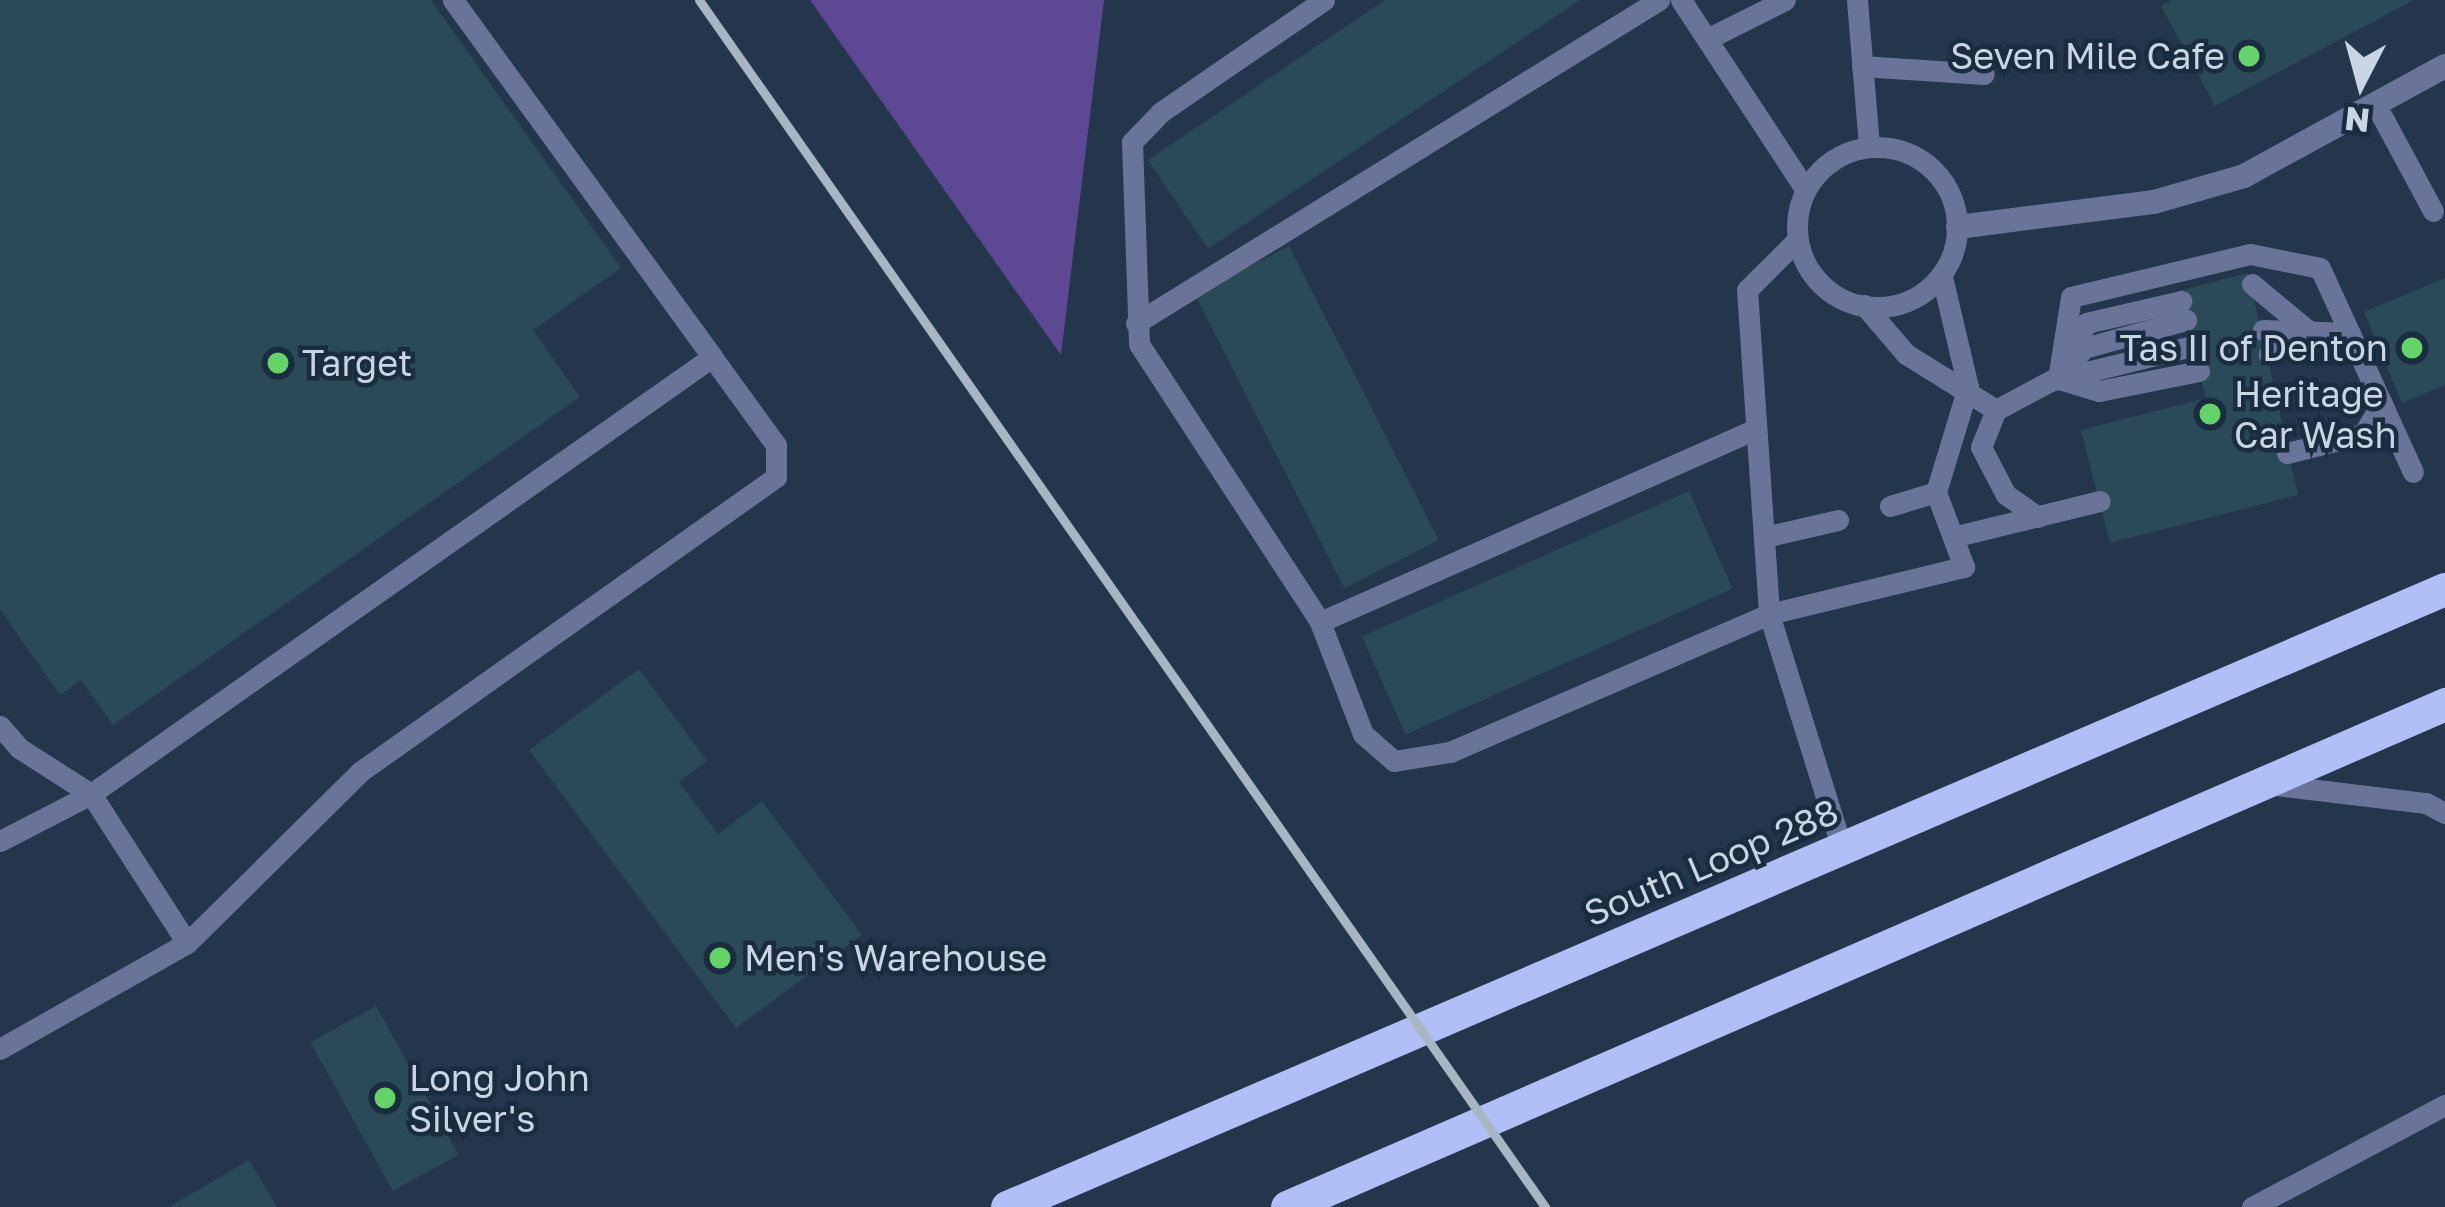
<!DOCTYPE html>
<style>
body{margin:0}
#map{position:relative;width:2445px;height:1207px;overflow:hidden;background:#23364b;font-family:"Golos Text",sans-serif}
div>[style]{position:absolute}
.green>*{inset:0;background:#5c4893}
.building>*{inset:0;background:#2b4a58;transform-origin:0 0}
.service>*{height:21px;margin:-10.5px;padding:0 10.5px;transform-origin:10.5px;border-radius:10.5px;background:#6a7499}
.service>.ring{margin:-10.5px;padding:0;box-sizing:content-box;background:none;border:21px solid #6a7499;border-radius:50%}
.minor>*{height:24px;margin:-12px;padding:0 12px;transform-origin:12px;border-radius:12px;background:#6a7499}
.trunk>*{height:33px;margin:-16.5px;padding:0 16.5px;transform-origin:16.5px;border-radius:16.5px;background:#b0c0f7}
.rail>*{height:9px;margin:-4.5px;padding:0 4.5px;transform-origin:4.5px;border-radius:4.5px;background:#a8b6c4}
.dots>*{width:33px;height:33px;translate:-50% -50%;box-sizing:border-box;border:6px solid #192c40;border-radius:50%}
span{translate:-50% -50%;white-space:nowrap;text-align:center;line-height:1.15;-webkit-text-stroke:9px #192c40;paint-order:stroke}
.poi-label{font-size:36px;color:#c9d5e2}
.right{translate:-100% -50%;text-align:right}
.left{translate:0 -50%;text-align:left}
.street-label{font-size:36px;color:#c9d5e2}
.north{position:absolute;left:2301px;top:24px;width:120px;height:120px;-webkit-text-stroke:9px #192c40;paint-order:stroke;rotate:186deg;font-size:33px;font-weight:700;line-height:48px;text-align:center;color:#c9d5e2}
.north::after{content:'';display:block;margin:auto;width:42px;height:54px;background:#c9d5e2;clip-path:polygon(50% 0,100% 100%,50% 72%,0 100%)}
</style>
<div id="map">
<div class="green">
<i style="clip-path:polygon(811px 0,1104px 0,1061px 355px,810px 0)"></i>
</div>
<div class="building">
<i style="clip-path:polygon(0 0,431px 0,621px 268px,533px 330px,580px 397px,113px 725px,81px 680px,60px 695px,0 609px)"></i>
<i style="clip-path:polygon(1385px 0,1580px 0,1208px 249px,1148px 160px)"></i>
<i style="clip-path:polygon(2172px 0,2414px 0,2215px 106px,2161px 6px)"></i>
<i style="left:1289px;top:246px;width:330px;height:106px;rotate:63deg"></i>
<i style="clip-path:polygon(2248px 273px,2298px 495px,2110px 543px,2081px 430px,2206px 398px,2178px 291px)"></i>
<i style="clip-path:polygon(2445px 278px,2445px 385px,2402px 403px,2364px 312px)"></i>
<i style="left:1689px;top:491px;width:107px;height:358px;rotate:66deg"></i>
<i style="clip-path:polygon(639px 669px,707px 761px,679px 782px,718px 834px,762px 801px,862px 935px,736px 1028px,529px 750px)"></i>
<i style="left:376px;top:1006px;width:170px;height:75px;rotate:61deg"></i>
<i style="clip-path:polygon(249px 1160px,277px 1207px,169px 1207px)"></i>
</div>
<div class="service">
<i style="left:453px;top:0;width:441px;rotate:54deg"></i>
<i style="left:1324px;top:0;width:198px;rotate:145.5deg"></i>
<i style="left:1161px;top:112px;width:42px;rotate:134deg"></i>
<i style="left:1132px;top:142px;width:202px;rotate:88deg"></i>
<i style="left:1139px;top:344px;width:332px;rotate:56.9deg"></i>
<i style="left:1320px;top:622px;width:477px;rotate:-23.9deg"></i>
<i style="left:1681px;top:0;width:226px;rotate:56.7deg"></i>
<i style="left:1857px;top:0;width:147px;rotate:85.3deg"></i>
<i style="left:1707px;top:39px;width:87px;rotate:-26.6deg"></i>
<i style="left:1862px;top:66px;width:122px;rotate:3.8deg"></i>
<i style="left:2377px;top:107px;width:118px;rotate:61.7deg"></i>
<i class="ring" style="left:1797px;top:147px;width:139px;height:139px"></i>
<i style="left:1796px;top:241px;width:69px;rotate:135deg"></i>
<i style="left:1747px;top:290px;width:325px;rotate:86.1deg"></i>
<i style="left:1769px;top:614px;width:245px;rotate:72.7deg"></i>
<i style="left:2252px;top:284px;width:70px;rotate:39.8deg"></i>
<i style="left:1864px;top:305px;width:65px;rotate:49.4deg"></i>
<i style="left:1906px;top:354px;width:106px;rotate:31.9deg"></i>
<i style="left:1136px;top:323px;width:615px;rotate:-31.7deg"></i>
<i style="left:2263px;top:330px;width:87px;rotate:2deg"></i>
<i style="left:2269px;top:354px;width:45px;rotate:-34deg"></i>
<i style="left:2067px;top:362px;width:43px;rotate:-64deg"></i>
<i style="left:2086px;top:323px;width:98px;rotate:-13deg"></i>
<i style="left:2070px;top:365px;width:22px;rotate:-51deg"></i>
<i style="left:2084px;top:348px;width:106px;rotate:-15.4deg"></i>
<i style="left:2058px;top:379px;width:83px;rotate:-81deg"></i>
<i style="left:2071px;top:297px;width:184px;rotate:-13.5deg"></i>
<i style="left:2250px;top:254px;width:71px;rotate:11.3deg"></i>
<i style="left:2320px;top:268px;width:224px;rotate:65.5deg"></i>
<i style="left:2059px;top:379px;width:42px;rotate:16.7deg"></i>
<i style="left:2099px;top:391px;width:102px;rotate:-11.3deg"></i>
<i style="left:2287px;top:453px;width:78px;rotate:-14deg"></i>
<i style="left:2363px;top:434px;width:36px;rotate:-58deg"></i>
<i style="left:1890px;top:506px;width:48px;rotate:-16.9deg"></i>
<i style="left:2038px;top:517px;width:39px;rotate:-145deg"></i>
<i style="left:2006px;top:495px;width:54px;rotate:-117.5deg"></i>
<i style="left:1981px;top:447px;width:40px;rotate:-68deg"></i>
<i style="left:1996px;top:410px;width:61px;rotate:-28.2deg"></i>
<i style="left:2050px;top:381px;width:146px;rotate:-13.8deg"></i>
<i style="left:1765px;top:537px;width:75px;rotate:-13.1deg"></i>
<i style="left:1953px;top:537px;width:151px;rotate:-13.8deg"></i>
<i style="left:1320px;top:622px;width:120px;rotate:69deg"></i>
<i style="left:1363px;top:734px;width:41px;rotate:41.1deg"></i>
<i style="left:1394px;top:761px;width:57px;rotate:-9.1deg"></i>
<i style="left:1450px;top:752px;width:348px;rotate:-23.4deg"></i>
<i style="left:1769px;top:614px;width:201px;rotate:-13.6deg"></i>
<i style="left:1964px;top:567px;width:80px;rotate:-110.5deg"></i>
<i style="left:1936px;top:492px;width:110px;rotate:-73.1deg"></i>
<i style="left:1968px;top:387px;width:113px;rotate:-103.3deg"></i>
<i style="left:0;top:726px;width:29px;rotate:49deg"></i>
<i style="left:19px;top:748px;width:85px;rotate:32.6deg"></i>
<i style="left:91px;top:794px;width:177px;rotate:57.2deg"></i>
<i style="left:2268px;top:784px;width:159px;rotate:6.9deg"></i>
<i style="left:2426px;top:803px;width:21px;rotate:28deg"></i>
<i style="left:0;top:841px;width:102px;rotate:-27.3deg"></i>
<i style="left:91px;top:794px;width:759px;rotate:-35.13deg"></i>
<i style="left:712px;top:357px;width:109px;rotate:54deg"></i>
<i style="left:776px;top:445px;width:32px;rotate:90deg"></i>
<i style="left:776px;top:477px;width:509px;rotate:144.68deg"></i>
<i style="left:361px;top:771px;width:245px;rotate:135.3deg"></i>
<i style="left:187px;top:943px;width:215px;rotate:150.5deg"></i>
<i style="left:2252px;top:1207px;width:218px;rotate:-27.9deg"></i>
</div>
<div class="minor">
<i style="left:1958px;top:227px;width:198px;rotate:-7.3deg"></i>
<i style="left:2154px;top:202px;width:94px;rotate:-16.1deg"></i>
<i style="left:2244px;top:176px;width:229px;rotate:-28.7deg"></i>
</div>
<div class="trunk">
<i style="left:1007px;top:1207px;width:1565px;rotate:-23.26deg"></i>
<i style="left:1287px;top:1207px;width:1263px;rotate:-23.48deg"></i>
</div>
<div class="rail">
<i style="left:699px;top:0;width:1474px;rotate:54.97deg"></i>
</div>
<div class="dots">
<i style="left:2249px;top:56px;background:#64d468"></i>
<i style="left:2412px;top:348px;background:#64d468"></i>
<i style="left:278px;top:363px;background:#64d468"></i>
<i style="left:2210px;top:414px;background:#64d468"></i>
<i style="left:720px;top:958px;background:#64d468"></i>
<i style="left:385px;top:1098px;background:#64d468"></i>
</div>
<div class="poi-label">
<span class="right" style="left:2225px;top:56px">Seven Mile Cafe</span>
<span class="right" style="left:2388px;top:348px">Tas II of Denton</span>
<span class="left" style="left:302px;top:363px">Target</span>
<span class="left" style="left:2234px;top:414px">Heritage<br>Car Wash</span>
<span class="left" style="left:744px;top:958px">Men's Warehouse</span>
<span class="left" style="left:409px;top:1098px">Long John<br>Silver's</span>
</div>
<div class="street-label">
<span style="left:1711px;top:862px;rotate:-23deg">South Loop 288</span>
</div>
<div class="north">N</div>
</div>
